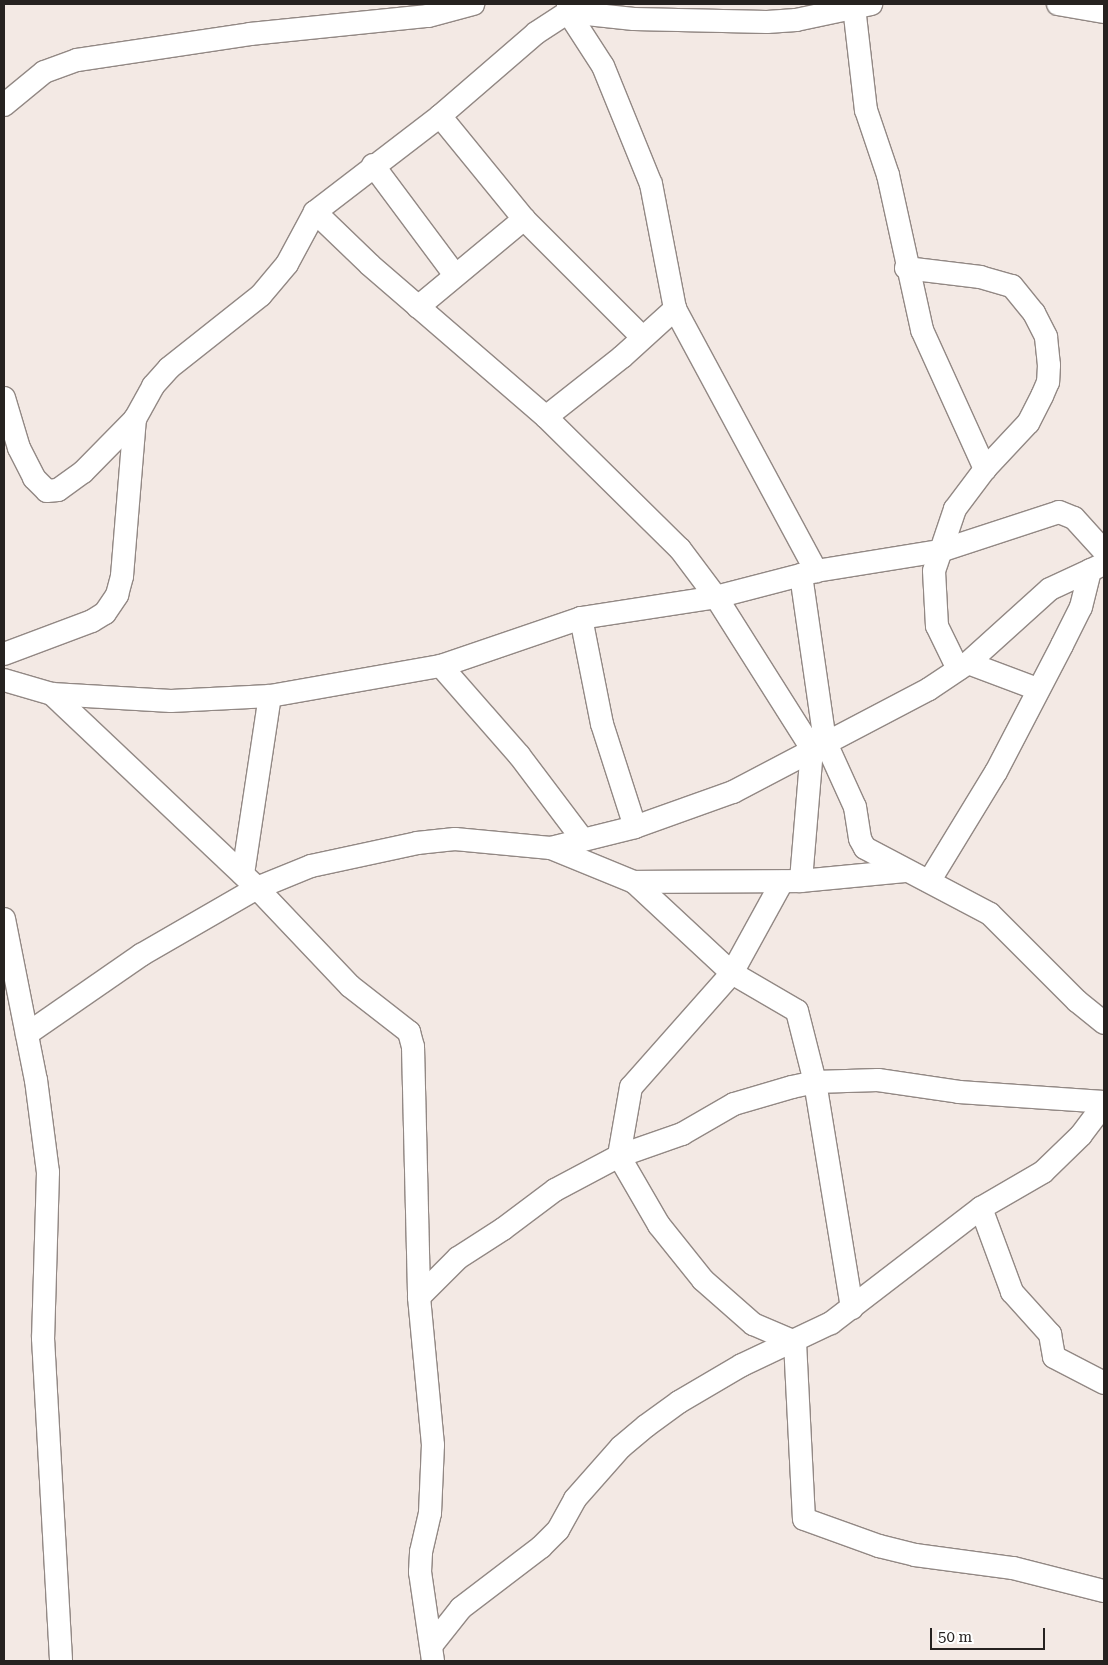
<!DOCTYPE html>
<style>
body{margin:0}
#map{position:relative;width:1108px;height:1665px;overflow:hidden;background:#f3e9e4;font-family:"Roboto Serif",serif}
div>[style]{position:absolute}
.roads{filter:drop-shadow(1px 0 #928884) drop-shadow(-1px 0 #928884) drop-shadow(0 1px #928884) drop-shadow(0 -1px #928884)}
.minor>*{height:22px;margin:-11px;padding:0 11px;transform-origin:11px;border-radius:11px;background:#fff}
span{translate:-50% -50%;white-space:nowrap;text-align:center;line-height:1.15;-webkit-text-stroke:5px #fff;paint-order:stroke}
.frame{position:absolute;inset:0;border:5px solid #262220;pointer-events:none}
.scale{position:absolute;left:930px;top:1628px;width:115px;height:22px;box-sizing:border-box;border:2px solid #262220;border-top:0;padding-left:6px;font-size:15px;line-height:18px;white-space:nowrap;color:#262220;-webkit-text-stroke:4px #fff;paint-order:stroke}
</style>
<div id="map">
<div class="roads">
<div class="minor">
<i style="left:568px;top:4px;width:8px;rotate:90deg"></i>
<i style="left:568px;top:12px;width:64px;rotate:57.1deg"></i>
<i style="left:603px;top:66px;width:127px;rotate:67.9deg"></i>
<i style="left:651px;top:184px;width:127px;rotate:79.1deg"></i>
<i style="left:675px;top:309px;width:298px;rotate:61.7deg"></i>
<i style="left:1058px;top:4px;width:47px;rotate:9.9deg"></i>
<i style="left:854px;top:7px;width:104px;rotate:83.4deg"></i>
<i style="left:866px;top:110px;width:69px;rotate:71.3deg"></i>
<i style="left:888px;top:175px;width:159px;rotate:77.6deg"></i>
<i style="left:922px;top:330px;width:153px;rotate:65.6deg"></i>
<i style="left:985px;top:469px;width:50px;rotate:126.9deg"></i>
<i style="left:955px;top:509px;width:65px;rotate:108.7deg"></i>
<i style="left:934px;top:571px;width:55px;rotate:86.9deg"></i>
<i style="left:937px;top:626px;width:48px;rotate:64deg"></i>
<i style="left:4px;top:105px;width:52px;rotate:-39.5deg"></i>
<i style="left:44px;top:72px;width:35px;rotate:-20deg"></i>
<i style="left:77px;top:60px;width:175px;rotate:-8.5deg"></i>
<i style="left:250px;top:34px;width:179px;rotate:-5.8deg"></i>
<i style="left:428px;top:16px;width:47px;rotate:-14.9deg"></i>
<i style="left:440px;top:116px;width:133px;rotate:50.8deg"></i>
<i style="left:524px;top:219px;width:167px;rotate:45deg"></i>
<i style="left:373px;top:165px;width:137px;rotate:53.3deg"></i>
<i style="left:315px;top:212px;width:76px;rotate:43.9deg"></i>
<i style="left:370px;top:265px;width:233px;rotate:40.8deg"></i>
<i style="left:546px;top:417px;width:188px;rotate:44.6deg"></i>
<i style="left:680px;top:549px;width:60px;rotate:53.1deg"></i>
<i style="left:716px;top:597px;width:180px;rotate:57.7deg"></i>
<i style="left:812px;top:749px;width:132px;rotate:94.8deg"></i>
<i style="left:801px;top:881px;width:167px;rotate:179.7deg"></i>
<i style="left:906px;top:268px;width:75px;rotate:6.9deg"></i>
<i style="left:980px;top:277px;width:33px;rotate:16deg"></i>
<i style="left:1012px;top:286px;width:35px;rotate:51deg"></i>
<i style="left:1034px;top:313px;width:27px;rotate:63deg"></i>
<i style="left:1046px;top:337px;width:28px;rotate:84deg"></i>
<i style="left:1049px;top:365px;width:17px;rotate:93deg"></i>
<i style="left:1048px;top:382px;width:15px;rotate:113deg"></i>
<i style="left:1042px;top:396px;width:30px;rotate:117deg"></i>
<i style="left:1028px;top:423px;width:63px;rotate:133.1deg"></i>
<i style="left:418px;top:307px;width:138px;rotate:-39.7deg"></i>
<i style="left:4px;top:398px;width:52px;rotate:73.3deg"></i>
<i style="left:19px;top:448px;width:34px;rotate:63deg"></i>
<i style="left:34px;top:478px;width:18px;rotate:45deg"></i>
<i style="left:47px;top:491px;width:11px;rotate:-5deg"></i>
<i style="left:58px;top:490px;width:31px;rotate:-36deg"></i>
<i style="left:83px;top:472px;width:74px;rotate:-45.5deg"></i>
<i style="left:546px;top:417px;width:97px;rotate:-38.3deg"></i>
<i style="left:622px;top:357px;width:72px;rotate:-42.2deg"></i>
<i style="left:801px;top:575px;width:168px;rotate:81.8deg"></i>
<i style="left:825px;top:741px;width:72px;rotate:65.6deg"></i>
<i style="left:855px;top:807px;width:32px;rotate:81deg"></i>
<i style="left:860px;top:839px;width:10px;rotate:61deg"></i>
<i style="left:865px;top:848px;width:141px;rotate:27.8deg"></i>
<i style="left:990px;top:914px;width:123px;rotate:45deg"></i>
<i style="left:1077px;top:1001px;width:35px;rotate:39deg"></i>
<i style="left:581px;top:618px;width:108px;rotate:78.8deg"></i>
<i style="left:602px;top:724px;width:108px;rotate:72.2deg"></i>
<i style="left:4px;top:654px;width:94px;rotate:-20.6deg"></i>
<i style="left:92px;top:621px;width:15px;rotate:-32deg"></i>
<i style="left:105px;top:613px;width:22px;rotate:-56deg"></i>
<i style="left:117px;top:595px;width:20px;rotate:-75deg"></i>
<i style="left:122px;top:576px;width:158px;rotate:-85.3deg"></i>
<i style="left:135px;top:419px;width:38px;rotate:-61deg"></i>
<i style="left:153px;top:386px;width:24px;rotate:-48deg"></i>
<i style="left:169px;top:368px;width:117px;rotate:-38.4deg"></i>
<i style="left:261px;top:295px;width:40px;rotate:-50deg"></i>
<i style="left:287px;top:264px;width:59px;rotate:-61.7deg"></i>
<i style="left:315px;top:212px;width:158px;rotate:-37.5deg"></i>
<i style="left:440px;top:116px;width:127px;rotate:-40.8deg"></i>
<i style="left:536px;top:33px;width:38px;rotate:-33deg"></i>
<i style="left:568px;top:12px;width:66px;rotate:6.1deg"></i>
<i style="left:634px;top:19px;width:133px;rotate:1.3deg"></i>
<i style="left:767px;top:22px;width:29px;rotate:-4deg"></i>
<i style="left:796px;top:20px;width:77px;rotate:-12deg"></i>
<i style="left:968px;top:663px;width:74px;rotate:20.6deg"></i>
<i style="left:441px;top:666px;width:118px;rotate:48.8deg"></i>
<i style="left:519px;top:755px;width:106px;rotate:53deg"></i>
<i style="left:4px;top:680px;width:50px;rotate:16.3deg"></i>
<i style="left:52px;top:694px;width:119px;rotate:3.4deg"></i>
<i style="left:171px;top:701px;width:99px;rotate:-2.9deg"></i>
<i style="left:270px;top:696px;width:174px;rotate:-10deg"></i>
<i style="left:441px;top:666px;width:148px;rotate:-18.9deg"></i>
<i style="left:581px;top:618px;width:137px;rotate:-8.8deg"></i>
<i style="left:716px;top:597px;width:103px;rotate:-14.6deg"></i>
<i style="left:816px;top:571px;width:126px;rotate:-9.2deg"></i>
<i style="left:940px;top:551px;width:125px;rotate:-18.1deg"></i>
<i style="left:1059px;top:512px;width:16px;rotate:22deg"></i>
<i style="left:1074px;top:518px;width:45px;rotate:47.7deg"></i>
<i style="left:52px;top:694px;width:282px;rotate:43.4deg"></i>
<i style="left:257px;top:888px;width:135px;rotate:46.5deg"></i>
<i style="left:350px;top:986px;width:75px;rotate:37.9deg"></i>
<i style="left:409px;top:1032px;width:16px;rotate:75deg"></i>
<i style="left:413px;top:1047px;width:250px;rotate:88.6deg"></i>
<i style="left:551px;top:848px;width:90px;rotate:22.3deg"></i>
<i style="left:634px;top:882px;width:134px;rotate:42.9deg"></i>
<i style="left:732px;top:973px;width:75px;rotate:30.3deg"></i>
<i style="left:797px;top:1011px;width:73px;rotate:75.8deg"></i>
<i style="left:815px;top:1082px;width:229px;rotate:80.7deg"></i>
<i style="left:243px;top:874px;width:180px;rotate:-81.4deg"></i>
<i style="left:930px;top:880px;width:127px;rotate:-58.6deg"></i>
<i style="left:996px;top:772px;width:143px;rotate:-62.5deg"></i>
<i style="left:1062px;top:645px;width:42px;rotate:-63.4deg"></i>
<i style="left:1081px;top:607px;width:38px;rotate:-76deg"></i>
<i style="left:801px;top:881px;width:104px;rotate:-5.5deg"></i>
<i style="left:782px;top:882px;width:104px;rotate:118.8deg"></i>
<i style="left:732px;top:973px;width:152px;rotate:131.5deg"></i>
<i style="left:631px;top:1087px;width:70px;rotate:99.9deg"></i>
<i style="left:619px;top:1156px;width:80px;rotate:59.9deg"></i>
<i style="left:659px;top:1225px;width:70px;rotate:51.3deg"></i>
<i style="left:703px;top:1280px;width:67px;rotate:41.3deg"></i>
<i style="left:753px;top:1324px;width:46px;rotate:23.2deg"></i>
<i style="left:795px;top:1342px;width:177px;rotate:87.1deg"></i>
<i style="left:804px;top:1519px;width:80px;rotate:19.8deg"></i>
<i style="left:879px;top:1546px;width:37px;rotate:14deg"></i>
<i style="left:915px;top:1555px;width:99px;rotate:7.6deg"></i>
<i style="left:1013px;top:1568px;width:94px;rotate:14.2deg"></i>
<i style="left:4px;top:919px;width:164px;rotate:78.8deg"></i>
<i style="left:36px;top:1080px;width:93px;rotate:82.6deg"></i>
<i style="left:48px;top:1172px;width:166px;rotate:91.7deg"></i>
<i style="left:43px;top:1338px;width:324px;rotate:86.8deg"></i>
<i style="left:27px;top:1034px;width:139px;rotate:-34.7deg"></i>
<i style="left:141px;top:955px;width:134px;rotate:-30deg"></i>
<i style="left:257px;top:888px;width:58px;rotate:-22.2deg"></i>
<i style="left:311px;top:866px;width:108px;rotate:-12.2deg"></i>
<i style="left:417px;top:843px;width:38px;rotate:-6deg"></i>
<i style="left:455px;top:839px;width:96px;rotate:5.4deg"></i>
<i style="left:551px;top:848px;width:87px;rotate:-14deg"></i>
<i style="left:635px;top:827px;width:104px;rotate:-19.7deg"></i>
<i style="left:733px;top:792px;width:221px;rotate:-27.7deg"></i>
<i style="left:929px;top:689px;width:47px;rotate:-33.7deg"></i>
<i style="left:968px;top:663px;width:110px;rotate:-42.1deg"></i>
<i style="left:1050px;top:589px;width:60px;rotate:-24.8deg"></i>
<i style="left:981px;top:1208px;width:90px;rotate:69.7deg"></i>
<i style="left:1012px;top:1292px;width:57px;rotate:47.9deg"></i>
<i style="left:1050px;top:1334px;width:23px;rotate:80deg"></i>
<i style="left:1054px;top:1357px;width:56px;rotate:27.5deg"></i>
<i style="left:431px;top:1646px;width:48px;rotate:-51.7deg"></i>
<i style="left:461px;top:1608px;width:101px;rotate:-37.3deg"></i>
<i style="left:541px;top:1547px;width:24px;rotate:-45deg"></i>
<i style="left:558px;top:1530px;width:35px;rotate:-61deg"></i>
<i style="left:575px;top:1499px;width:69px;rotate:-48.5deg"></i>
<i style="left:621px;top:1447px;width:33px;rotate:-40deg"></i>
<i style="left:646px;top:1426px;width:41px;rotate:-36deg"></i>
<i style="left:679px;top:1402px;width:73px;rotate:-30.4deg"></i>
<i style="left:742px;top:1365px;width:98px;rotate:-25.3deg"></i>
<i style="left:831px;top:1323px;width:189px;rotate:-37.5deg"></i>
<i style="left:981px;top:1208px;width:72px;rotate:-30.1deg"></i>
<i style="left:1043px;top:1172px;width:53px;rotate:-44.2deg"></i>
<i style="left:1081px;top:1135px;width:38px;rotate:-53deg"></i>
<i style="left:433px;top:1661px;width:90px;rotate:-98.3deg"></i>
<i style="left:420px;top:1572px;width:20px;rotate:-87deg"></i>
<i style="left:421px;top:1552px;width:40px;rotate:-77deg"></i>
<i style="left:430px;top:1513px;width:68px;rotate:-87.5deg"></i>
<i style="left:433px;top:1445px;width:149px;rotate:-95.4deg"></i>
<i style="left:419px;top:1297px;width:55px;rotate:-45deg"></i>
<i style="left:458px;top:1258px;width:54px;rotate:-32.8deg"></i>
<i style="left:503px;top:1229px;width:65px;rotate:-36.9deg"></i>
<i style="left:555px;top:1190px;width:72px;rotate:-28deg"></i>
<i style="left:619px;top:1156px;width:67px;rotate:-19.2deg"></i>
<i style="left:682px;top:1134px;width:60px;rotate:-30deg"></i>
<i style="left:734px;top:1104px;width:60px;rotate:-16.3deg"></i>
<i style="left:792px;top:1087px;width:24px;rotate:-12deg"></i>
<i style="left:815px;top:1082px;width:63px;rotate:-1.8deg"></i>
<i style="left:878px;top:1080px;width:82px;rotate:8.4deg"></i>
<i style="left:959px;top:1092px;width:145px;rotate:3.9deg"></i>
</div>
</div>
<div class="frame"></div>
<div class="scale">50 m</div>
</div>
